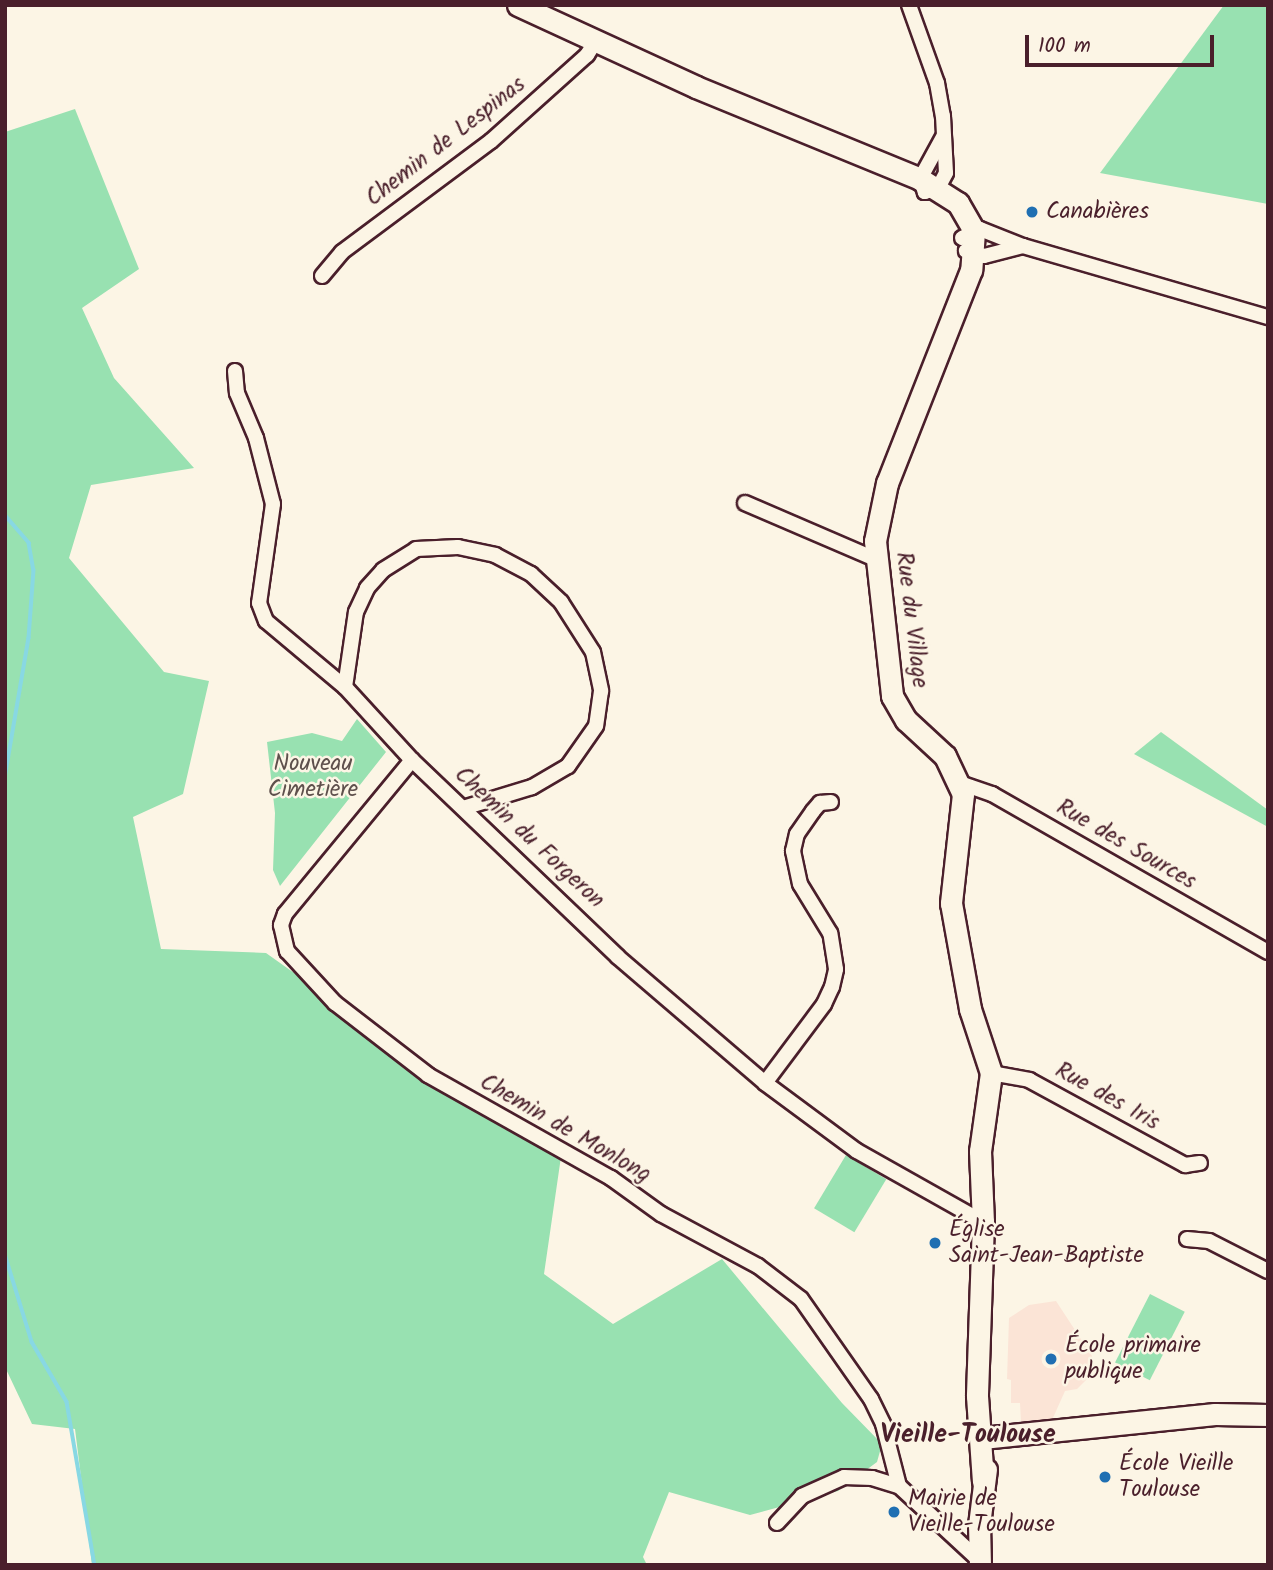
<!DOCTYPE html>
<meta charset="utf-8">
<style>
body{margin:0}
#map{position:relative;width:1273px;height:1570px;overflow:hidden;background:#fcf5e5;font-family:Kalam,sans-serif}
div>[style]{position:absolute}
.built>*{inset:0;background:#fbe4d6}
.green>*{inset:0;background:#98e1b1;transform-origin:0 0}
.stream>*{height:3.5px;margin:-1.75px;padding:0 1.75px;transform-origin:1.75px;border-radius:1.75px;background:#88d8e3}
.roads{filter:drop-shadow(2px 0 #4a1f2b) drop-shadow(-2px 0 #4a1f2b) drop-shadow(0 2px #4a1f2b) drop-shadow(0 -2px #4a1f2b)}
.street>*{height:14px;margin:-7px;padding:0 7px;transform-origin:7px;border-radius:7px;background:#fcf5e5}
.secondary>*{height:21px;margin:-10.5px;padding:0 10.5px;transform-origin:10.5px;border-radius:10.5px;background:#fcf5e5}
.dots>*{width:19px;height:19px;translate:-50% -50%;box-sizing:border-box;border:4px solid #fcf5e5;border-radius:50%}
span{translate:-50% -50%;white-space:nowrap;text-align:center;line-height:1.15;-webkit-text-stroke:5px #fcf5e5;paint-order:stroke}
.street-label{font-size:23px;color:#4a1f2b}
.poi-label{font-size:23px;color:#4a1f2b}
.left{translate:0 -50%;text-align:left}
.park-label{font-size:23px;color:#5e504c}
.quarter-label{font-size:26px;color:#4a1f2b;font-weight:700}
.frame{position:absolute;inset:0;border:7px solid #4a1f2b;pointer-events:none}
.scale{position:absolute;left:1025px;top:35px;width:189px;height:32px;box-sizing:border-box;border:4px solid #4a1f2b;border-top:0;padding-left:9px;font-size:21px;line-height:24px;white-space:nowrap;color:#4a1f2b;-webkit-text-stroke:5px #fcf5e5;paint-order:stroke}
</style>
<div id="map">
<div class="built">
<i style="clip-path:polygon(1056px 1301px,1092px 1356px,1091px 1375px,1077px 1389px,1065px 1391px,1052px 1420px,1021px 1422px,1020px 1403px,1011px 1403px,1011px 1380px,1007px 1379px,1009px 1318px,1029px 1305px)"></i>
</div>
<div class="green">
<i style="clip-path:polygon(1224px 5px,1268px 5px,1268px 204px,1100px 173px)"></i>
<i style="clip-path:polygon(75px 109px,139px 269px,82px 308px,114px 378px,194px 468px,91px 485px,69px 558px,164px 672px,209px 681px,183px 794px,133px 817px,161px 949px,266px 953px,435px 1073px,563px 1143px,544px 1274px,613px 1324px,722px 1259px,842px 1403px,882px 1444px,877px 1462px,838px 1491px,750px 1515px,669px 1492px,643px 1557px,647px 1565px,92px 1565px,75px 1429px,32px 1424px,5px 1367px,5px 132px)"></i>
<i style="clip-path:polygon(357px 719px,386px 752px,280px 886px,273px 870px,275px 813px,267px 742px,312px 733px,342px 741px)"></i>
<i style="clip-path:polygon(1161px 732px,1268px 810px,1268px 827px,1134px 754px)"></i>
<i style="left:846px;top:1155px;width:47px;height:62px;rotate:31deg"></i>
<i style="left:1150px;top:1294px;width:39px;height:77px;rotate:27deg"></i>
</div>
<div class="stream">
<i style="left:5px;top:515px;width:37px;rotate:49deg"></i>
<i style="left:29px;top:543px;width:27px;rotate:80deg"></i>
<i style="left:34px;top:570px;width:68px;rotate:94.2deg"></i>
<i style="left:29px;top:638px;width:143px;rotate:99.7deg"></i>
<i style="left:5px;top:1254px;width:92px;rotate:72.9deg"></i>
<i style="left:32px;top:1342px;width:69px;rotate:59.7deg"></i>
<i style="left:67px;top:1402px;width:165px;rotate:80.3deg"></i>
</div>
<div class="roads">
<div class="street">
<i style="left:909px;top:5px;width:83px;rotate:70.3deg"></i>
<i style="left:937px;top:83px;width:34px;rotate:80deg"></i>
<i style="left:943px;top:116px;width:57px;rotate:87deg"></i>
<i style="left:946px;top:173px;width:17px;rotate:118deg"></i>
<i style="left:938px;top:188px;width:14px;rotate:163deg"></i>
<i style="left:925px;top:192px;width:14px;rotate:-111deg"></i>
<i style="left:920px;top:179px;width:48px;rotate:-61.3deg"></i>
<i style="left:962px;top:238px;width:20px;rotate:-27deg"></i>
<i style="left:980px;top:229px;width:46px;rotate:21.6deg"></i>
<i style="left:1023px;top:246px;width:40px;rotate:165.6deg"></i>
<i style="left:984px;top:256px;width:19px;rotate:-164deg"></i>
<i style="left:1023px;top:246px;width:255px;rotate:16.2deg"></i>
<i style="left:322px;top:276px;width:31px;rotate:-50deg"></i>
<i style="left:342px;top:252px;width:186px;rotate:-36.7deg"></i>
<i style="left:491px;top:141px;width:129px;rotate:-41.9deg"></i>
<i style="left:587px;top:55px;width:15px;rotate:-58deg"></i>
<i style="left:235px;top:371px;width:22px;rotate:85deg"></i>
<i style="left:237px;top:393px;width:49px;rotate:67.1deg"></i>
<i style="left:256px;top:438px;width:68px;rotate:75.6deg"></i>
<i style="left:273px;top:504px;width:100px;rotate:98deg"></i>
<i style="left:259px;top:603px;width:19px;rotate:69deg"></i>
<i style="left:266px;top:621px;width:103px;rotate:39.9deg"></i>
<i style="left:345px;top:687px;width:99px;rotate:47.5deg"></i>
<i style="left:412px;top:760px;width:285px;rotate:43.7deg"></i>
<i style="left:618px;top:957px;width:194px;rotate:40.6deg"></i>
<i style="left:765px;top:1083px;width:114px;rotate:36.5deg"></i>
<i style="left:857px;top:1151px;width:145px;rotate:29.4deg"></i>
<i style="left:745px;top:503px;width:142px;rotate:23.3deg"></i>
<i style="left:345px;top:687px;width:76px;rotate:-81.7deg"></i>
<i style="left:356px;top:612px;width:26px;rotate:-65deg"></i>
<i style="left:367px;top:588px;width:24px;rotate:-48deg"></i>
<i style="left:383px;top:570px;width:39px;rotate:-32deg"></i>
<i style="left:416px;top:549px;width:42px;rotate:-2.7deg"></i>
<i style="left:458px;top:547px;width:38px;rotate:12deg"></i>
<i style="left:495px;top:555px;width:41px;rotate:27.8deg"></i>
<i style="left:531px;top:574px;width:41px;rotate:43deg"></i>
<i style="left:561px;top:602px;width:59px;rotate:57.4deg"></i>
<i style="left:593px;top:652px;width:40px;rotate:78deg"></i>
<i style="left:601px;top:691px;width:35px;rotate:98deg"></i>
<i style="left:596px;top:726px;width:49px;rotate:125deg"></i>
<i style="left:568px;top:766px;width:42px;rotate:149.7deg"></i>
<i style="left:532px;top:787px;width:72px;rotate:163.1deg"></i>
<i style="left:412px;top:760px;width:200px;rotate:129.5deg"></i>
<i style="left:285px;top:914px;width:12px;rotate:110deg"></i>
<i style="left:281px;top:925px;width:27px;rotate:77deg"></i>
<i style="left:287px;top:951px;width:71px;rotate:47.3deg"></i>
<i style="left:335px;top:1003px;width:118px;rotate:37.7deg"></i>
<i style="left:428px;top:1075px;width:210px;rotate:29.4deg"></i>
<i style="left:611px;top:1178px;width:62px;rotate:35.8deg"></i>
<i style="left:661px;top:1214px;width:110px;rotate:28.2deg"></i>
<i style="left:758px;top:1266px;width:54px;rotate:37.5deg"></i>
<i style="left:801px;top:1299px;width:122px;rotate:55deg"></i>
<i style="left:871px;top:1399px;width:28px;rotate:64deg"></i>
<i style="left:883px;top:1424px;width:64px;rotate:75.5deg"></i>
<i style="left:899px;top:1486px;width:109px;rotate:42.8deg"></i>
<i style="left:960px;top:783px;width:34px;rotate:19deg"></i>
<i style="left:992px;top:794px;width:318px;rotate:29.8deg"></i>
<i style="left:991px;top:1073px;width:39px;rotate:10deg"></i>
<i style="left:1029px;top:1080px;width:178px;rotate:28.6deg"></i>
<i style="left:1185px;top:1165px;width:15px;rotate:-8deg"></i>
<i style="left:765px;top:1083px;width:99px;rotate:-53.2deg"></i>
<i style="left:824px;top:1004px;width:19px;rotate:-65deg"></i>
<i style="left:832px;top:987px;width:18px;rotate:-77deg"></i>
<i style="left:836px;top:969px;width:36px;rotate:-99deg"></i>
<i style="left:830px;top:933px;width:57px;rotate:-121.5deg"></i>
<i style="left:800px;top:884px;width:34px;rotate:-102deg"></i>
<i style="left:793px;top:851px;width:17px;rotate:-77deg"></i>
<i style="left:797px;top:834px;width:28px;rotate:-55deg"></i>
<i style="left:813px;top:811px;width:11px;rotate:-49deg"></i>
<i style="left:820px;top:803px;width:11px;rotate:-5deg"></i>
<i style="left:1187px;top:1239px;width:22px;rotate:5deg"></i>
<i style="left:1209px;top:1241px;width:66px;rotate:27deg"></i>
<i style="left:777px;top:1523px;width:37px;rotate:-47deg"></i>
<i style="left:802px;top:1496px;width:46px;rotate:-24.3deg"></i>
<i style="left:844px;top:1477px;width:28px;rotate:2deg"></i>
<i style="left:872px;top:1478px;width:28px;rotate:17deg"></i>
</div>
<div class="secondary">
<i style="left:518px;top:5px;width:196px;rotate:24.7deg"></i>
<i style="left:696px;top:87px;width:242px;rotate:22.3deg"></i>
<i style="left:920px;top:179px;width:45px;rotate:32.3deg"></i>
<i style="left:958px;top:203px;width:32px;rotate:60deg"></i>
<i style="left:974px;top:231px;width:39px;rotate:94deg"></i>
<i style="left:971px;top:270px;width:229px;rotate:111.5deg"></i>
<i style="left:887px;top:483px;width:59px;rotate:101.7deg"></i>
<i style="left:875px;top:541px;width:156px;rotate:83.7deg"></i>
<i style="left:892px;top:696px;width:28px;rotate:60deg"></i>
<i style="left:906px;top:720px;width:53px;rotate:42.7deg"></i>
<i style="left:945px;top:756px;width:42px;rotate:64.7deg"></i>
<i style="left:963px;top:794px;width:110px;rotate:96.3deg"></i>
<i style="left:951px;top:903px;width:108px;rotate:79.8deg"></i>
<i style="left:970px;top:1009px;width:67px;rotate:71.8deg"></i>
<i style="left:991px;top:1073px;width:79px;rotate:98deg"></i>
<i style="left:980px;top:1151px;width:71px;rotate:87.6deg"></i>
<i style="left:983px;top:1222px;width:174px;rotate:92deg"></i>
<i style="left:977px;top:1396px;width:86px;rotate:86deg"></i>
<i style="left:982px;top:1438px;width:234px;rotate:-5.9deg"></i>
<i style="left:1215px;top:1414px;width:53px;rotate:1.1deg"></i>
<i style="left:980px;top:1565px;width:40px;rotate:-91.4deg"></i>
<i style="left:979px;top:1525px;width:56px;rotate:-82.9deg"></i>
</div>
</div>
<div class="dots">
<i style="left:1032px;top:212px;background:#1f6fb2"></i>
<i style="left:935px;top:1243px;background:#1f6fb2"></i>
<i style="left:1051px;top:1359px;background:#1f6fb2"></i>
<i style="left:1105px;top:1477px;background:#1f6fb2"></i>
<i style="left:894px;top:1512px;background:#1f6fb2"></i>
</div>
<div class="street-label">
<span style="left:446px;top:142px;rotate:-38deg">Chemin de Lespinas</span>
<span style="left:911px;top:620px;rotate:83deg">Rue du Village</span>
<span style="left:529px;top:838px;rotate:43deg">Chemin du Forgeron</span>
<span style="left:1126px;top:845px;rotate:30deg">Rue des Sources</span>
<span style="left:1107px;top:1097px;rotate:29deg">Rue des Iris</span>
<span style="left:565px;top:1129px;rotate:30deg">Chemin de Monlong</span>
</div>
<div class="poi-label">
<span class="left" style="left:1046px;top:212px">Canabières</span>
<span class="left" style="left:949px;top:1243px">Église<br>Saint-Jean-Baptiste</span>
<span class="left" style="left:1065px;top:1359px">École primaire<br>publique</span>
<span class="left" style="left:1119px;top:1477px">École Vieille<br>Toulouse</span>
<span class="left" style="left:908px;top:1512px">Mairie de<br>Vieille-Toulouse</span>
</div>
<div class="park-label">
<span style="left:313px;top:777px">Nouveau<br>Cimetière</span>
</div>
<div class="quarter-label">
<span style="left:968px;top:1436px">Vieille-Toulouse</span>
</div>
<div class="frame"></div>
<div class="scale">100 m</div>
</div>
